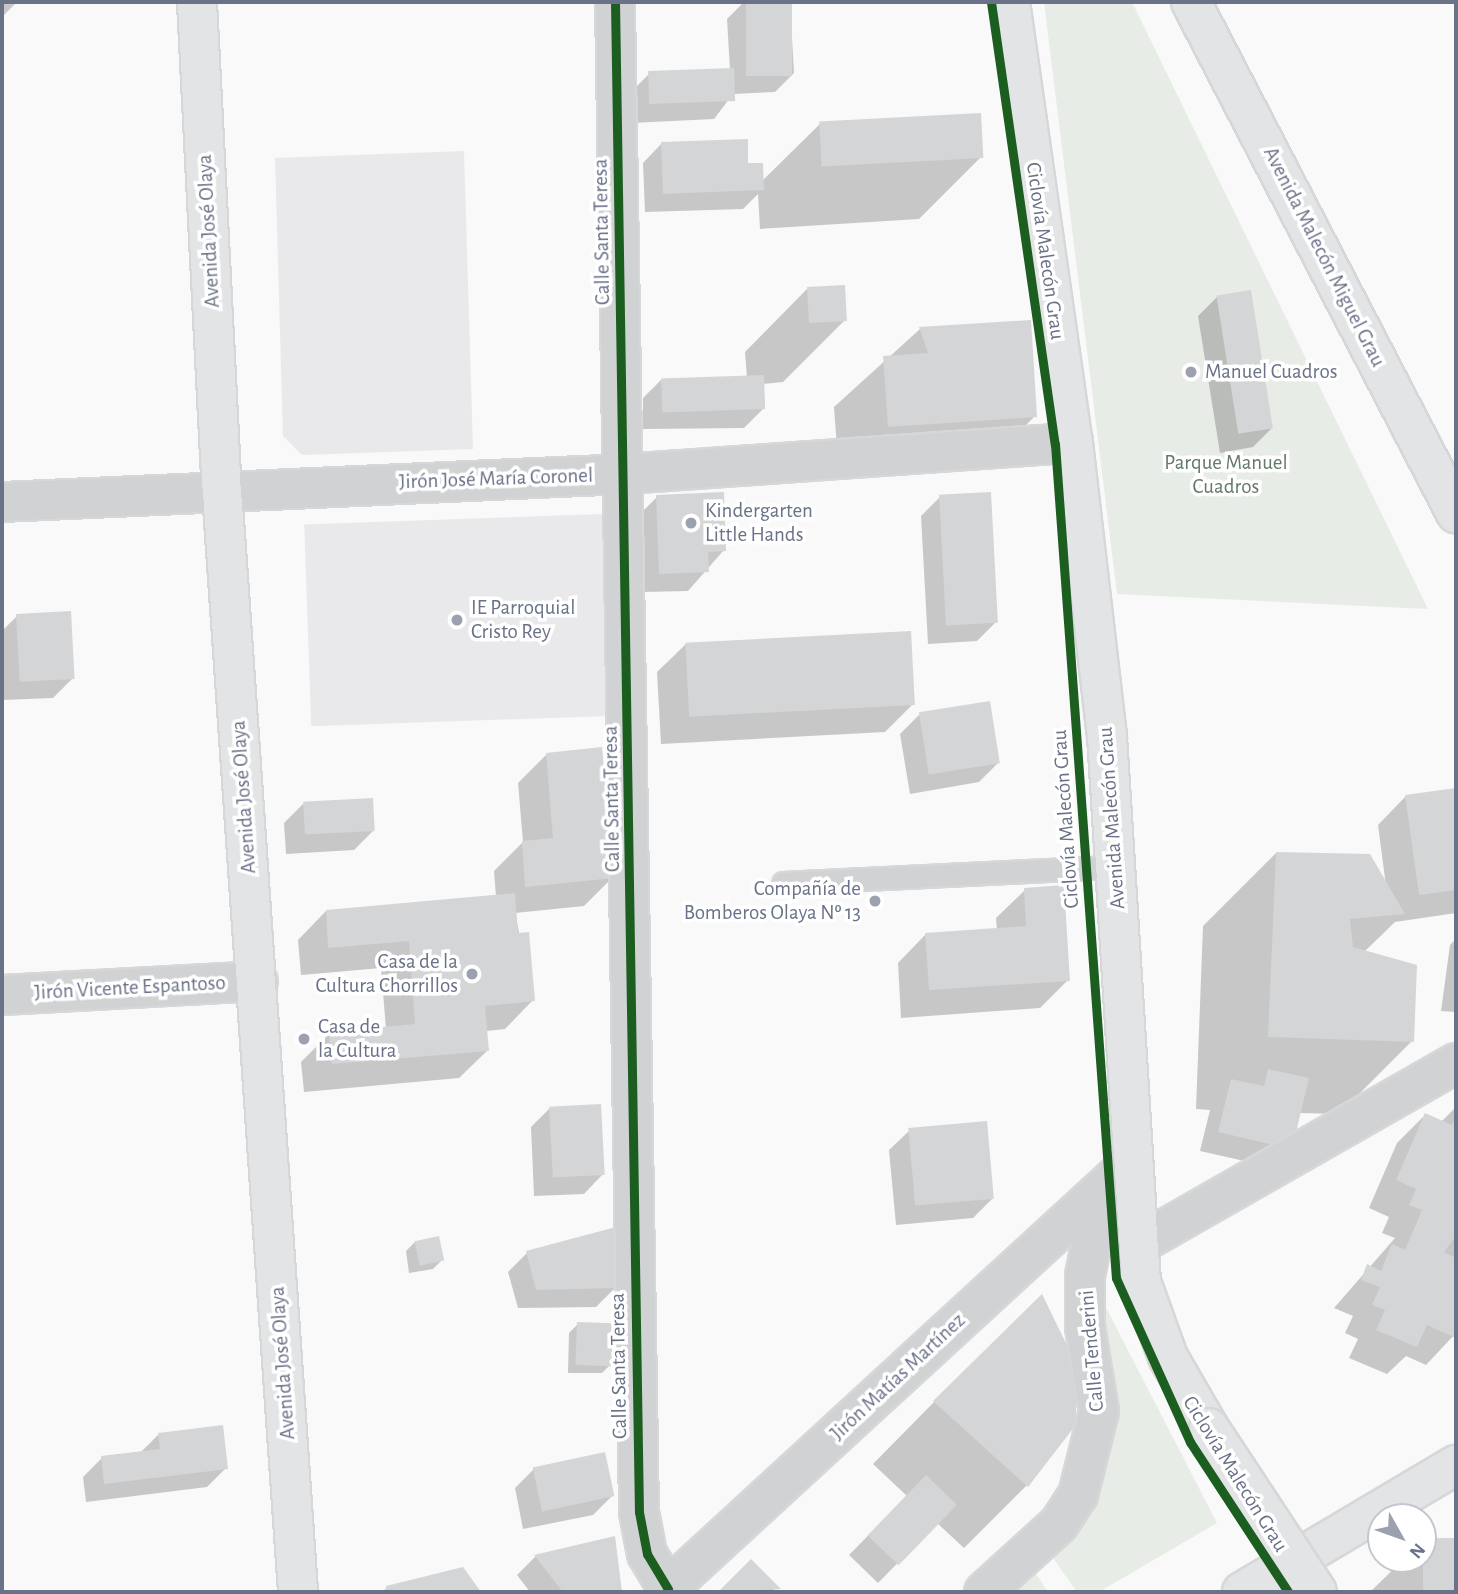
<!DOCTYPE html>
<meta charset="utf-8">
<style>
body{margin:0}
#map{position:relative;width:1458px;height:1594px;overflow:hidden;background:#f9f9f9;font-family:"Alegreya Sans",sans-serif}
div>[style]{position:absolute}
.built>*{inset:0;background:#e9e9eb;transform-origin:0 0}
.green>*{inset:0;background:#e8ece7}
.shadow>*{inset:0;background:#0003}
.building>*{inset:0;background:#d4d5d6;transform-origin:0 0}
.roads{filter:drop-shadow(2px 0 #d6d7d8) drop-shadow(-2px 0 #d6d7d8) drop-shadow(0 2px #d6d7d8) drop-shadow(0 -2px #d6d7d8)}
.lane>*{height:21px;margin:-10.5px;padding:0 10.5px;transform-origin:10.5px;border-radius:10.5px;background:#d1d2d4}
.street>*{height:38px;margin:-19px;padding:0 19px;transform-origin:19px;border-radius:19px;background:#d1d2d4}
.secondary>*{height:38px;margin:-19px;padding:0 19px;transform-origin:19px;border-radius:19px;background:#e3e4e5}
.primary>*{height:38px;margin:-19px;padding:0 19px;transform-origin:19px;border-radius:19px;background:#e3e4e5}
.bridges{filter:drop-shadow(2px 0 #d6d7d8) drop-shadow(-2px 0 #d6d7d8) drop-shadow(0 2px #d6d7d8) drop-shadow(0 -2px #d6d7d8)}
.secondary-bridge>*{height:38px;margin:-19px;padding:0 19px;transform-origin:19px;border-radius:19px;background:#e3e4e5}
.cycleway>*{height:9px;margin:-4.5px;padding:0 4.5px;transform-origin:4.5px;border-radius:4.5px;background:#1b5e20}
.dots>*{width:19px;height:19px;translate:-50% -50%;box-sizing:border-box;border:4px solid #fff;border-radius:50%}
span{translate:-50% -50%;white-space:nowrap;text-align:center;line-height:1.15;-webkit-text-stroke:7px #fff;paint-order:stroke}
.street-label{font-size:21px;color:#6a7288}
.poi-label{font-size:21px;color:#6a7288}
.left{translate:0 -50%;text-align:left}
.right{translate:-100% -50%;text-align:right}
.park-label{font-size:21px;color:#647a66}
.frame{position:absolute;inset:0;border:4px solid #6a7288;pointer-events:none}
.north{position:absolute;left:1367px;top:1503px;width:70px;height:70px;box-sizing:border-box;background:#fff;border:2px solid #c3c7cf;border-radius:50%;rotate:130deg;font-size:19px;font-weight:700;line-height:28px;text-align:center;color:#6a7288}
.north::after{content:'';display:block;margin:auto;width:24px;height:32px;background:#9ca1b0;clip-path:polygon(50% 0,100% 100%,50% 72%,0 100%)}
</style>
<div id="map">
<div class="built">
<i style="clip-path:polygon(464px 151px,473px 449px,302px 455px,283px 436px,275px 158px)"></i>
<i style="left:603px;top:514px;width:202px;height:299px;rotate:88deg"></i>
</div>
<div class="green">
<i style="clip-path:polygon(1044px 2px,1132px 2px,1428px 609px,1117px 594px)"></i>
<i style="clip-path:polygon(1099px 1294px,1217px 1523px,1099px 1592px,1077px 1592px,1053px 1558px,1088px 1518px,1116px 1420px)"></i>
<i style="clip-path:polygon(1034px 1571px,1048px 1592px,1012px 1592px)"></i>
</div>
<div class="shadow">
<i style="clip-path:polygon(2px 2px,17px 2px,2px 17px)"></i>
<i style="clip-path:polygon(744px 2px,790px 2px,794px 73px,775px 92px,733px 94px,714px 119px,631px 123px,630px 93px,649px 74px,730px 70px,727px 19px)"></i>
<i style="clip-path:polygon(820px 124px,981px 157px,919px 219px,760px 229px,758px 194px,743px 209px,645px 212px,643px 163px,662px 143px,747px 165px,762px 181px)"></i>
<i style="clip-path:polygon(807px 289px,845px 320px,783px 382px,762px 384px,763px 409px,744px 428px,643px 429px,643px 398px,662px 379px,747px 378px,745px 352px)"></i>
<i style="clip-path:polygon(1217px 297px,1272px 428px,1253px 447px,1220px 453px,1198px 316px)"></i>
<i style="clip-path:polygon(920px 329px,1035px 416px,985px 466px,839px 476px,834px 407px)"></i>
<i style="clip-path:polygon(657px 497px,724px 550px,688px 591px,641px 592px,638px 516px)"></i>
<i style="clip-path:polygon(940px 497px,996px 622px,977px 641px,928px 644px,921px 516px)"></i>
<i style="clip-path:polygon(17px 616px,72px 679px,53px 698px,2px 700px,2px 631px)"></i>
<i style="clip-path:polygon(686px 644px,913px 704px,885px 732px,661px 744px,657px 672px)"></i>
<i style="clip-path:polygon(919px 715px,998px 763px,979px 782px,910px 794px,900px 734px)"></i>
<i style="clip-path:polygon(546px 755px,612px 878px,584px 906px,515px 913px,533px 1000px,505px 1029px,486px 1031px,488px 1050px,459px 1078px,304px 1092px,301px 1062px,330px 1033px,386px 1029px,381px 968px,301px 975px,298px 940px,326px 911px,496px 897px,494px 871px,523px 842px,518px 783px)"></i>
<i style="clip-path:polygon(1456px 790px,1456px 913px,1395px 922px,1364px 952px,1412px 1041px,1339px 1114px,1299px 1113px,1271px 1167px,1200px 1151px,1210px 1110px,1196px 1109px,1203px 926px,1276px 853px,1386px 886px,1378px 825px,1406px 796px)"></i>
<i style="clip-path:polygon(303px 804px,373px 831px,354px 850px,286px 854px,284px 823px)"></i>
<i style="clip-path:polygon(1025px 890px,1068px 980px,1040px 1008px,901px 1018px,898px 963px,926px 934px,997px 930px,996px 918px)"></i>
<i style="clip-path:polygon(1456px 939px,1456px 1012px,1441px 1011px,1450px 945px)"></i>
<i style="clip-path:polygon(1456px 1107px,1456px 1333px,1426px 1365px,1406px 1356px,1387px 1374px,1349px 1358px,1358px 1339px,1345px 1333px,1353px 1316px,1334px 1308px,1395px 1238px,1382px 1233px,1389px 1217px,1369px 1208px,1397px 1143px,1425px 1115px,1441px 1122px)"></i>
<i style="clip-path:polygon(550px 1108px,603px 1174px,584px 1194px,534px 1196px,531px 1127px)"></i>
<i style="clip-path:polygon(909px 1131px,992px 1199px,973px 1218px,896px 1225px,889px 1150px)"></i>
<i style="clip-path:polygon(415px 1242px,442px 1260px,433px 1269px,409px 1273px,406px 1251px)"></i>
<i style="clip-path:polygon(527px 1253px,615px 1288px,596px 1307px,518px 1308px,508px 1272px)"></i>
<i style="clip-path:polygon(578px 1324px,611px 1364px,602px 1373px,568px 1373px,569px 1333px)"></i>
<i style="clip-path:polygon(934px 1402px,1074px 1425px,1026px 1486px,964px 1548px,937px 1523px,878px 1583px,849px 1555px,907px 1496px,873px 1464px)"></i>
<i style="clip-path:polygon(158px 1435px,226px 1468px,207px 1487px,86px 1502px,83px 1477px,102px 1458px,140px 1453px)"></i>
<i style="clip-path:polygon(534px 1469px,612px 1496px,593px 1515px,523px 1529px,515px 1488px)"></i>
<i style="clip-path:polygon(614px 1538px,620px 1592px,530px 1592px,517px 1575px,535px 1557px)"></i>
<i style="clip-path:polygon(1456px 1540px,1456px 1592px,1370px 1592px,1404px 1559px,1423px 1559px,1423px 1543px)"></i>
<i style="clip-path:polygon(751px 1562px,776px 1592px,720px 1592px)"></i>
<i style="clip-path:polygon(463px 1569px,479px 1592px,383px 1592px,387px 1587px)"></i>
</div>
<div class="building">
<i style="left:746px;top:2px;width:46px;height:74px"></i>
<i style="left:734px;top:68px;width:33px;height:86px;rotate:88deg"></i>
<i style="left:981px;top:113px;width:45px;height:162px;rotate:87deg"></i>
<i style="clip-path:polygon(748px 139px,748px 163px,763px 163px,764px 190px,663px 194px,661px 142px)"></i>
<i style="left:845px;top:285px;width:36px;height:38px;rotate:87deg"></i>
<i style="left:1251px;top:290px;width:140px;height:35px;rotate:81deg"></i>
<i style="clip-path:polygon(1031px 320px,1037px 417px,888px 427px,883px 356px,928px 353px,919px 327px)"></i>
<i style="left:764px;top:375px;width:34px;height:103px;rotate:88deg"></i>
<i style="clip-path:polygon(724px 492px,726px 551px,708px 552px,709px 572px,659px 574px,656px 495px)"></i>
<i style="left:991px;top:492px;width:131px;height:52px;rotate:87deg"></i>
<i style="left:71px;top:611px;width:68px;height:55px;rotate:87deg"></i>
<i style="left:911px;top:631px;width:74px;height:226px;rotate:87deg"></i>
<i style="left:990px;top:701px;width:63px;height:72px;rotate:81deg"></i>
<i style="clip-path:polygon(602px 747px,614px 878px,525px 887px,522px 841px,553px 838px,546px 753px)"></i>
<i style="clip-path:polygon(1456px 788px,1456px 890px,1419px 895px,1405px 795px)"></i>
<i style="left:373px;top:798px;width:33px;height:70px;rotate:87deg"></i>
<i style="clip-path:polygon(1276px 852px,1370px 854px,1405px 914px,1350px 919px,1353px 947px,1417px 965px,1414px 1042px,1268px 1037px)"></i>
<i style="clip-path:polygon(1064px 885px,1070px 981px,929px 990px,925px 933px,1026px 926px,1024px 888px)"></i>
<i style="clip-path:polygon(515px 893px,518px 933px,529px 932px,535px 1001px,485px 1006px,489px 1051px,332px 1064px,329px 1032px,415px 1024px,409px 941px,328px 948px,326px 910px)"></i>
<i style="clip-path:polygon(1268px 1069px,1309px 1078px,1292px 1149px,1218px 1132px,1231px 1079px,1264px 1086px)"></i>
<i style="left:601px;top:1104px;width:71px;height:52px;rotate:87deg"></i>
<i style="clip-path:polygon(1425px 1113px,1452px 1125px,1456px 1115px,1456px 1236px,1444px 1252px,1456px 1258px,1456px 1338px,1427px 1325px,1417px 1347px,1376px 1330px,1385px 1310px,1372px 1305px,1380px 1287px,1361px 1280px,1367px 1264px,1381px 1271px,1392px 1244px,1405px 1250px,1422px 1210px,1409px 1205px,1416px 1189px,1396px 1180px)"></i>
<i style="left:987px;top:1121px;width:78px;height:79px;rotate:85deg"></i>
<i style="clip-path:polygon(616px 1227px,617px 1288px,536px 1290px,526px 1251px)"></i>
<i style="left:439px;top:1236px;width:25px;height:25px;rotate:78deg"></i>
<i style="clip-path:polygon(1042px 1294px,1079px 1370px,1075px 1426px,1028px 1487px,933px 1401px)"></i>
<i style="left:577px;top:1322px;width:36px;height:43px;rotate:2deg"></i>
<i style="clip-path:polygon(223px 1425px,228px 1469px,104px 1484px,101px 1456px,160px 1449px,158px 1433px)"></i>
<i style="left:605px;top:1452px;width:45px;height:74px;rotate:78deg"></i>
<i style="left:926px;top:1475px;width:43px;height:84px;rotate:44deg"></i>
<i style="clip-path:polygon(615px 1536px,622px 1592px,563px 1592px,534px 1555px)"></i>
<i style="left:1456px;top:1538px;width:54px;height:33px;rotate:90deg"></i>
<i style="clip-path:polygon(751px 1559px,781px 1589px,718px 1592px)"></i>
<i style="clip-path:polygon(463px 1567px,481px 1592px,386px 1592px,386px 1586px)"></i>
</div>
<div class="roads">
<div class="lane">
<i style="left:783px;top:883px;width:332px;rotate:-2.8deg"></i>
</div>
<div class="street">
<i style="left:615px;top:2px;width:1510px;rotate:89.09deg"></i>
<i style="left:639px;top:1512px;width:43px;rotate:79.2deg"></i>
<i style="left:647px;top:1554px;width:41px;rotate:59deg"></i>
<i style="left:2px;top:502px;width:624px;rotate:-2.57deg"></i>
<i style="left:625px;top:474px;width:449px;rotate:-4deg"></i>
<i style="left:2px;top:995px;width:256px;rotate:-3.1deg"></i>
<i style="left:1137px;top:1245px;width:367px;rotate:-29.7deg"></i>
<i style="left:664px;top:1592px;width:636px;rotate:-42.58deg"></i>
<i style="left:984px;top:1592px;width:101px;rotate:-42.2deg"></i>
<i style="left:1059px;top:1524px;width:35px;rotate:-57deg"></i>
<i style="left:1078px;top:1495px;width:87px;rotate:-76deg"></i>
<i style="left:1099px;top:1411px;width:85px;rotate:-99.5deg"></i>
<i style="left:1085px;top:1327px;width:51px;rotate:-90deg"></i>
<i style="left:1085px;top:1276px;width:33px;rotate:-79deg"></i>
<i style="left:1091px;top:1244px;width:68px;rotate:-63.8deg"></i>
</div>
<div class="secondary">
<i style="left:197px;top:2px;width:490px;rotate:87.1deg"></i>
<i style="left:222px;top:491px;width:1104px;rotate:86.05deg"></i>
<i style="left:1010px;top:2px;width:445px;rotate:81.9deg"></i>
<i style="left:1073px;top:443px;width:295px;rotate:83.4deg"></i>
<i style="left:1107px;top:736px;width:547px;rotate:86.44deg"></i>
<i style="left:1141px;top:1282px;width:80px;rotate:70.2deg"></i>
<i style="left:1168px;top:1357px;width:82px;rotate:60deg"></i>
<i style="left:1242px;top:1592px;width:249px;rotate:-30.7deg"></i>
</div>
<div class="primary">
<i style="left:1191px;top:2px;width:576px;rotate:62.59deg"></i>
</div>
</div>
<div class="bridges">
<div class="secondary-bridge">
<i style="left:1209px;top:1428px;width:196px;rotate:56.6deg"></i>
</div>
</div>
<div class="cycleway">
<i style="left:615px;top:2px;width:1510px;rotate:89.09deg"></i>
<i style="left:639px;top:1512px;width:43px;rotate:79.2deg"></i>
<i style="left:647px;top:1554px;width:41px;rotate:59deg"></i>
<i style="left:991px;top:2px;width:447px;rotate:81.8deg"></i>
<i style="left:1055px;top:444px;width:836px;rotate:85.82deg"></i>
<i style="left:1116px;top:1278px;width:180px;rotate:65.7deg"></i>
<i style="left:1190px;top:1442px;width:179px;rotate:56.8deg"></i>
</div>
<div class="dots">
<i style="left:1191px;top:372px;background:#9ca1b0"></i>
<i style="left:691px;top:523px;background:#9ca1b0"></i>
<i style="left:457px;top:620px;background:#9ca1b0"></i>
<i style="left:875px;top:901px;background:#9ca1b0"></i>
<i style="left:472px;top:974px;background:#9ca1b0"></i>
<i style="left:304px;top:1039px;background:#9ca1b0"></i>
</div>
<div class="street-label">
<span style="left:209px;top:231px;rotate:-93deg">Avenida José Olaya</span>
<span style="left:602px;top:232px;rotate:-91deg">Calle Santa Teresa</span>
<span style="left:1045px;top:251px;rotate:82deg">Ciclovía Malecón Grau</span>
<span style="left:1324px;top:257px;rotate:63deg">Avenida Malecón Miguel Grau</span>
<span style="left:496px;top:479px;rotate:-2deg">Jirón José María Coronel</span>
<span style="left:244px;top:797px;rotate:-94deg">Avenida José Olaya</span>
<span style="left:612px;top:799px;rotate:-91deg">Calle Santa Teresa</span>
<span style="left:1112px;top:818px;rotate:-94deg">Avenida Malecón Grau</span>
<span style="left:1066px;top:819px;rotate:-94deg">Ciclovía Malecón Grau</span>
<span style="left:130px;top:988px;rotate:-3deg">Jirón Vicente Espantoso</span>
<span style="left:1092px;top:1351px;rotate:-95deg">Calle Tenderini</span>
<span style="left:283px;top:1363px;rotate:-94deg">Avenida José Olaya</span>
<span style="left:619px;top:1366px;rotate:-91deg">Calle Santa Teresa</span>
<span style="left:898px;top:1377px;rotate:-43deg">Jirón Matías Martínez</span>
<span style="left:1235px;top:1474px;rotate:58deg">Ciclovía Malecón Grau</span>
</div>
<div class="poi-label">
<span class="left" style="left:1205px;top:372px">Manuel Cuadros</span>
<span class="left" style="left:705px;top:523px">Kindergarten<br>Little Hands</span>
<span class="left" style="left:471px;top:620px">IE Parroquial<br>Cristo Rey</span>
<span class="right" style="left:861px;top:901px">Compañía de<br>Bomberos Olaya Nº 13</span>
<span class="right" style="left:458px;top:974px">Casa de la<br>Cultura Chorrillos</span>
<span class="left" style="left:318px;top:1039px">Casa de<br>la Cultura</span>
</div>
<div class="park-label">
<span style="left:1226px;top:475px">Parque Manuel<br>Cuadros</span>
</div>
<div class="frame"></div>
<div class="north">N</div>
</div>
